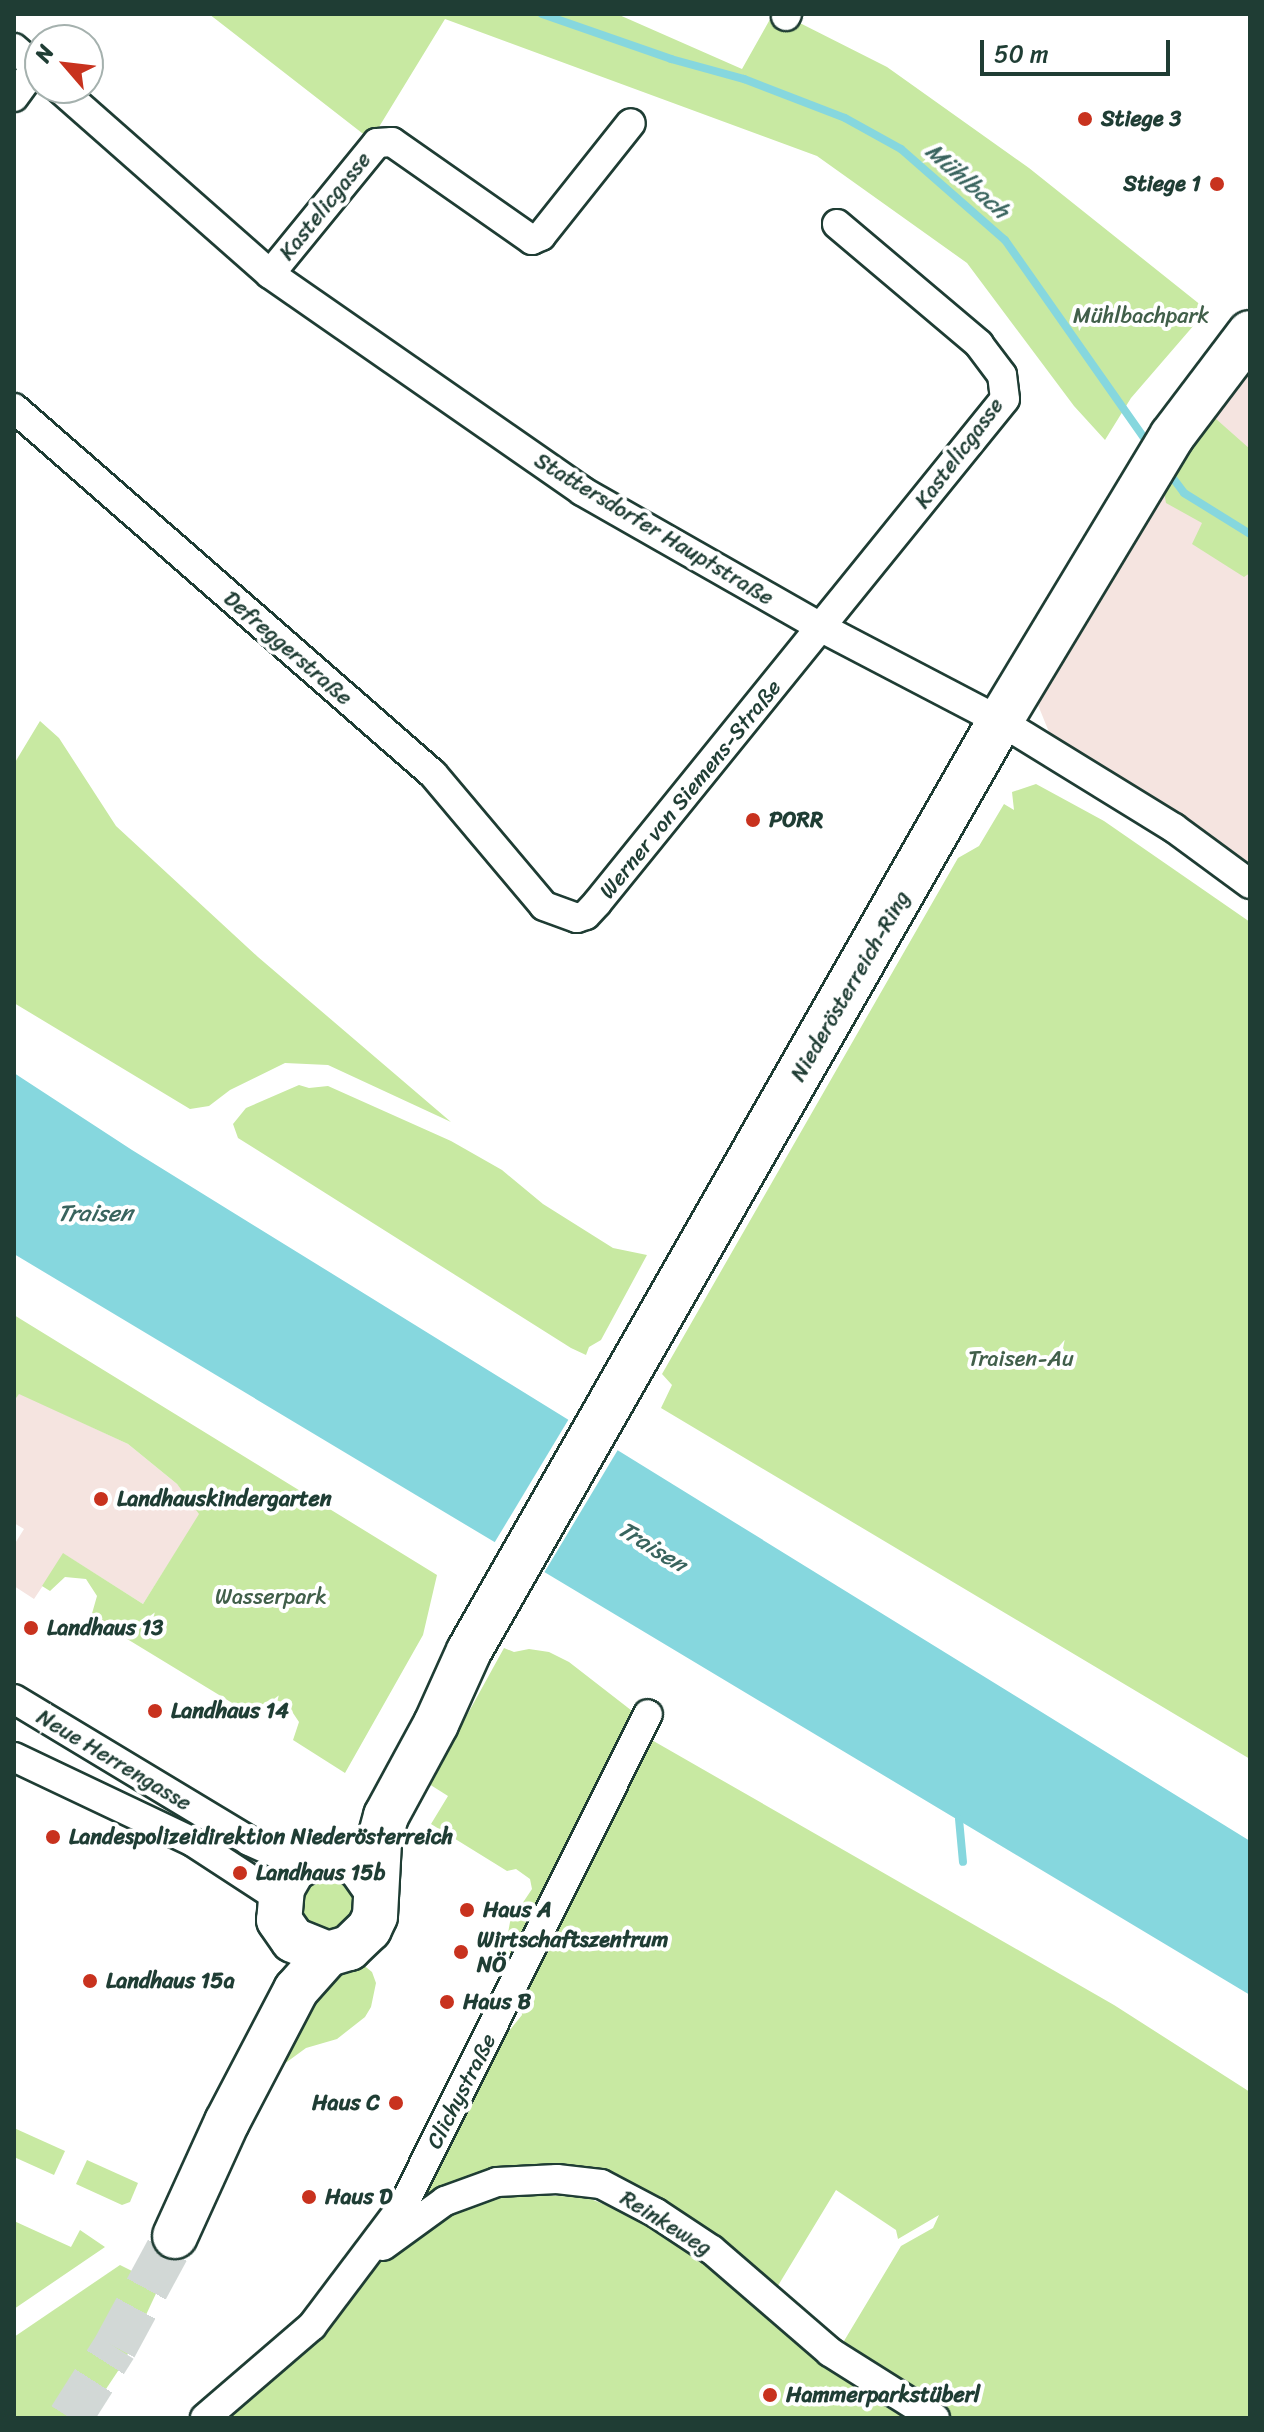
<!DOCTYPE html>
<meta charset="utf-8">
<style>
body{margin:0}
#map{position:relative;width:1264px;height:2432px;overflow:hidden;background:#fff;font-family:Sriracha,sans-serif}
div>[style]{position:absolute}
.built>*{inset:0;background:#f5e4e0}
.green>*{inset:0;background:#c8e9a2}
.round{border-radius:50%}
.water>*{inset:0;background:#86d7de}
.pier>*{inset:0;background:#fff;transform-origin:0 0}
.stream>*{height:8px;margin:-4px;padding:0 4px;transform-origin:4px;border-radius:4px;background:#86d7de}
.primary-tunnel>*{height:44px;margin-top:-22px;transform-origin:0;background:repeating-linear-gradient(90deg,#d2d8d6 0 44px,transparent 0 66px)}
.roads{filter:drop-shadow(2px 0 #1f3d34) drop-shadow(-2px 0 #1f3d34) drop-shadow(0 2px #1f3d34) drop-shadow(0 -2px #1f3d34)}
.minor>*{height:28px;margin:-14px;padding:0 14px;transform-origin:14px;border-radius:14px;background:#fff}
.primary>*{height:44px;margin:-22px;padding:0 22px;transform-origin:22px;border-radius:22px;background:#fff}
.dots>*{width:22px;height:22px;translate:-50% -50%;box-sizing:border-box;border:4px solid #fff;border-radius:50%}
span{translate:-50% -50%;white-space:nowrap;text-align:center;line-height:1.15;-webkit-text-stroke:8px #fff;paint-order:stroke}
.poi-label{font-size:22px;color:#1f3d34;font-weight:700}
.left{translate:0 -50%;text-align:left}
.right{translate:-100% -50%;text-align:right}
.street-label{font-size:22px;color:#1f3d34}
.park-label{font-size:22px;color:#415f4a}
.water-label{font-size:24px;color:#39645e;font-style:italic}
.frame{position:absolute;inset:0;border:16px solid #1f3d34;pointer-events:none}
.north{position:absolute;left:24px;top:24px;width:80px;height:80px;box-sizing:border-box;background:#fff;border:2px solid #a5b1ae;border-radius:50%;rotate:298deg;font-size:22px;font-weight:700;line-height:32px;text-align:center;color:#1f3d34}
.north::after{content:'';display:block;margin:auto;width:28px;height:36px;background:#c8321e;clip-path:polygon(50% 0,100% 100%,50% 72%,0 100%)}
.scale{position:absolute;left:980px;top:40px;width:190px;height:36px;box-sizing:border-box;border:4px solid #1f3d34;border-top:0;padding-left:10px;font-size:24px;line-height:28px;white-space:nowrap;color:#1f3d34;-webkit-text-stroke:6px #fff;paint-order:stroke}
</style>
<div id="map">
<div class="built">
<i style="clip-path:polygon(1250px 368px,1250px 868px,1051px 737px,1038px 705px,1164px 484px)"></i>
<i style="clip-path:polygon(19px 1393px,128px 1444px,177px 1484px,200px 1514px,143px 1604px,64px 1554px,34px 1599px,14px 1586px,14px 1545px,24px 1529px,14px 1523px,14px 1401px)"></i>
</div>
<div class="green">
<i style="clip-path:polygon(209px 14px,617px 14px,742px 69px,773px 14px,782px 14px,887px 67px,1029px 168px,1207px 310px,1131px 398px,1105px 440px,1074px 406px,967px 263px,817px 156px,445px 19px,371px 140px)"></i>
<i style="clip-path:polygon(1207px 411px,1250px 449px,1250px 573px,1244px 577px,1192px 544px,1202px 523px,1166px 503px,1162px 481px)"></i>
<i style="clip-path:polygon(40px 721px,59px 738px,116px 826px,258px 957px,451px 1122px,328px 1065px,285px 1063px,230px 1090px,209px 1106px,190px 1109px,14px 1003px,14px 764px)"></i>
<i style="clip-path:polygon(1036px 784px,1104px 821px,1250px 922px,1250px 1759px,661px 1408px,672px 1385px,662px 1374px,958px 858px,979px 846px,1004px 804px,1014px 810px,1012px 792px)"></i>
<i style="clip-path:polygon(299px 1085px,309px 1088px,328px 1086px,451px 1141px,502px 1170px,543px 1204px,613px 1248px,647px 1255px,601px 1340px,589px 1347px,586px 1355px,571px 1348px,238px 1138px,233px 1124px,246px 1108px)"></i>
<i style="clip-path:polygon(14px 1315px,437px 1575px,423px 1635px,345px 1773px,293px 1740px,299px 1722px,287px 1704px,276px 1700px,265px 1702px,252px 1715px,91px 1617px,97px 1596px,86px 1579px,65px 1577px,50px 1591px,42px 1586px,63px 1553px,143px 1604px,199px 1514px,177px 1484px,128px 1444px,19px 1394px,14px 1401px)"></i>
<i style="clip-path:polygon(504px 1648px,514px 1652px,529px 1649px,549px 1652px,569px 1662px,636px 1714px,496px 2000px,510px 1922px,532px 1889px,530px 1879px,516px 1869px,507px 1871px,431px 1824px,448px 1796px,429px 1784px)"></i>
<i style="clip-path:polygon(650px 1739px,1114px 2005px,1250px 2092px,1250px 2418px,955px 2418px,841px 2346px,901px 2246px,933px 2228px,939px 2215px,898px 2239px,896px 2230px,836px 2190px,776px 2289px,612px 2180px,423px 2206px,417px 2201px,501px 2035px,509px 2031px,522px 2015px,520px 2000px)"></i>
<i class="round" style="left:301px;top:1878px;width:52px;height:52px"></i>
<i style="clip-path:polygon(356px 1959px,372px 1972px,376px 1983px,371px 2007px,365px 2017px,337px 2039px,306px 2048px,280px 2067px,305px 1990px)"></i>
<i style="clip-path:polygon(14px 2128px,65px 2151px,54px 2175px,14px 2157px)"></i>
<i style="clip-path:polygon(87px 2160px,138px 2183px,130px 2202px,122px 2205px,76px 2184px)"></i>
<i style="clip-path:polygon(499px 2194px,586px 2197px,649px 2223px,706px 2258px,923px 2418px,215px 2418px,364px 2275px,415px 2236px,467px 2204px)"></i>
<i style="clip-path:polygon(14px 2221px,71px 2247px,80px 2230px,105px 2247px,14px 2309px)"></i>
<i style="clip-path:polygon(120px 2265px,160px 2285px,124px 2362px,94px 2407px,84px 2418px,14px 2418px,14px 2337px)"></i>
</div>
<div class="water">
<i style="clip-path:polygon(14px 1073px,132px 1150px,1250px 1841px,1250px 1995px,14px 1254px)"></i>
</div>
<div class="pier">
<i style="left:570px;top:1417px;width:58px;height:148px;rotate:31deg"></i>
</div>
<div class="stream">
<i style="left:542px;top:14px;width:137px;rotate:19.2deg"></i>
<i style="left:671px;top:59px;width:76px;rotate:15.3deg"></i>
<i style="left:744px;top:79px;width:108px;rotate:21.1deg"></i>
<i style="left:845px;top:118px;width:64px;rotate:29deg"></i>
<i style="left:901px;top:149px;width:138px;rotate:41.2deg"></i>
<i style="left:1005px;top:240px;width:251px;rotate:54.9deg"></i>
<i style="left:1166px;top:469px;width:30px;rotate:53deg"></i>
<i style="left:1184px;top:493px;width:78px;rotate:31.8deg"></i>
<i style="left:959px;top:1819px;width:43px;rotate:84.7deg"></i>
</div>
<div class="primary-tunnel">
<i style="left:70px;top:2418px;width:84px;rotate:-57.6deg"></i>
<i style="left:115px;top:2347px;width:126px;rotate:-61.6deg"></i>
</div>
<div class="roads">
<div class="minor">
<i style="left:786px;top:16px;width:2px;rotate:-63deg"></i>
<i style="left:14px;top:48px;width:35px;rotate:41deg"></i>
<i style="left:59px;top:88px;width:281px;rotate:41.4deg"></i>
<i style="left:270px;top:274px;width:380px;rotate:34.8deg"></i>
<i style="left:582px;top:491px;width:276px;rotate:29.7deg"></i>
<i style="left:822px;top:628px;width:201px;rotate:27.6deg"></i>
<i style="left:1000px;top:721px;width:204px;rotate:31.6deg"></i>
<i style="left:1174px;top:828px;width:94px;rotate:36.4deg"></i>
<i style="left:14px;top:97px;width:37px;rotate:-54deg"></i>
<i style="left:270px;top:274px;width:169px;rotate:-50.8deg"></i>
<i style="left:377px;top:143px;width:15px;rotate:-4deg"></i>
<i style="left:392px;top:142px;width:171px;rotate:35deg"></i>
<i style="left:532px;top:240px;width:10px;rotate:-24deg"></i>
<i style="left:541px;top:236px;width:144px;rotate:-51.5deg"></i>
<i style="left:14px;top:408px;width:556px;rotate:41.14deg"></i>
<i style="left:433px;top:774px;width:172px;rotate:49.9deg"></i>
<i style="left:544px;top:906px;width:35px;rotate:20deg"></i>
<i style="left:577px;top:918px;width:9px;rotate:-18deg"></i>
<i style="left:586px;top:915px;width:16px;rotate:-47deg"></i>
<i style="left:597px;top:903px;width:648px;rotate:-51.01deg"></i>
<i style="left:1005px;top:399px;width:24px;rotate:-97deg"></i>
<i style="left:1002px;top:375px;width:39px;rotate:-127deg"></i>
<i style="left:979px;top:344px;width:186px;rotate:-139.8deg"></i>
<i style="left:14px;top:1699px;width:275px;rotate:31.1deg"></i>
<i style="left:249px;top:1841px;width:56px;rotate:24.3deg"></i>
<i style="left:14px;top:1757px;width:198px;rotate:25.4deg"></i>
<i style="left:193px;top:1842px;width:103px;rotate:33.1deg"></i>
<i style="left:383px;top:2246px;width:77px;rotate:-36deg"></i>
<i style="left:445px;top:2201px;width:55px;rotate:-20.1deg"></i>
<i style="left:497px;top:2182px;width:60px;rotate:-2.9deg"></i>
<i style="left:557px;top:2179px;width:44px;rotate:6.5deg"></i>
<i style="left:601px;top:2184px;width:62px;rotate:27.8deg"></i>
<i style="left:656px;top:2213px;width:67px;rotate:33.5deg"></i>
<i style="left:712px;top:2250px;width:156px;rotate:40.8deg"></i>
<i style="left:830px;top:2352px;width:124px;rotate:32.2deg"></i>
<i style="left:205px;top:2418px;width:141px;rotate:-40.7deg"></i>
<i style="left:312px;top:2326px;width:153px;rotate:-53deg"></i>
<i style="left:404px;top:2204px;width:547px;rotate:-63.53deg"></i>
</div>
<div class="primary">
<i style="left:375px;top:1888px;width:24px;rotate:-125deg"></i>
<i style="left:361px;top:1868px;width:14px;rotate:-144deg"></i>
<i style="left:350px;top:1860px;width:24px;rotate:-168deg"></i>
<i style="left:327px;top:1855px;width:17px;rotate:167deg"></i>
<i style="left:310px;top:1859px;width:20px;rotate:150deg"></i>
<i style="left:293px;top:1869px;width:22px;rotate:120deg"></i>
<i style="left:282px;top:1888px;width:32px;rotate:95deg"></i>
<i style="left:279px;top:1920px;width:24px;rotate:55deg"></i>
<i style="left:293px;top:1940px;width:38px;rotate:22deg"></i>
<i style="left:328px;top:1954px;width:22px;rotate:-16deg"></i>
<i style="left:349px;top:1948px;width:28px;rotate:-44deg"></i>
<i style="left:369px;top:1929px;width:14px;rotate:-65deg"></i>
<i style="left:375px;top:1916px;width:74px;rotate:-86.9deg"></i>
<i style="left:379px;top:1842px;width:27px;rotate:-75deg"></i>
<i style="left:386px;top:1816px;width:105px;rotate:-61.5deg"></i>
<i style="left:436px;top:1724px;width:80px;rotate:-65.7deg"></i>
<i style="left:469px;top:1651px;width:1071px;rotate:-60.28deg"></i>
<i style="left:1000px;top:721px;width:333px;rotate:-58.9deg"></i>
<i style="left:1172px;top:436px;width:129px;rotate:-52.9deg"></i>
<i style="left:175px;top:2236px;width:125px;rotate:-65.5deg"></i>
<i style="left:227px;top:2122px;width:149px;rotate:-62.4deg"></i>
<i style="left:296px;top:1990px;width:48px;rotate:-48.4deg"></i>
</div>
</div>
<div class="dots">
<i style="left:1085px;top:119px;background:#c8321e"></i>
<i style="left:1217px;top:184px;background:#c8321e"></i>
<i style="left:753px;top:820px;background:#c8321e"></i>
<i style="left:101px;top:1499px;background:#c8321e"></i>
<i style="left:31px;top:1628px;background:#c8321e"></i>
<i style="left:155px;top:1711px;background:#c8321e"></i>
<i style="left:53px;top:1837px;background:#c8321e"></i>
<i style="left:240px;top:1873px;background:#c8321e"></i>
<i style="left:467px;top:1910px;background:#c8321e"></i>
<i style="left:461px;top:1952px;background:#c8321e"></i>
<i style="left:90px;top:1981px;background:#c8321e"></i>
<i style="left:447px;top:2002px;background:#c8321e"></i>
<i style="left:396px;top:2103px;background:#c8321e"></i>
<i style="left:309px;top:2197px;background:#c8321e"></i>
<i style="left:770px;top:2395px;background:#c8321e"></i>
</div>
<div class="poi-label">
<span class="left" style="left:1101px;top:119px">Stiege 3</span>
<span class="right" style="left:1201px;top:184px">Stiege 1</span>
<span class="left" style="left:769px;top:820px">PORR</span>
<span class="left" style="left:117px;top:1499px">Landhauskindergarten</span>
<span class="left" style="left:47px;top:1628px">Landhaus 13</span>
<span class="left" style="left:171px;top:1711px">Landhaus 14</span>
<span class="left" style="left:69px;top:1837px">Landespolizeidirektion Niederösterreich</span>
<span class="left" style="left:256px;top:1873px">Landhaus 15b</span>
<span class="left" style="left:483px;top:1910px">Haus A</span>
<span class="left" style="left:477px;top:1952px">Wirtschaftszentrum<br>NÖ</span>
<span class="left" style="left:106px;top:1981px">Landhaus 15a</span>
<span class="left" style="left:463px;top:2002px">Haus B</span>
<span class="right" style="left:380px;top:2103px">Haus C</span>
<span class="left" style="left:325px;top:2197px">Haus D</span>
<span class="left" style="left:786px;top:2395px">Hammerparkstüberl</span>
</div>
<div class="street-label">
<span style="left:325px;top:206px;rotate:-51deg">Kastelicgasse</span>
<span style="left:959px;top:453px;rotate:-53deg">Kastelicgasse</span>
<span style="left:654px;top:529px;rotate:31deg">Stattersdorfer Hauptstraße</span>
<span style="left:288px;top:648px;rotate:41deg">Defreggerstraße</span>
<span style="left:690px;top:789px;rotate:-51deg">Werner von Siemens-Straße</span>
<span style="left:850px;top:986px;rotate:-60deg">Niederösterreich-Ring</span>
<span style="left:114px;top:1760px;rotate:31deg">Neue Herrengasse</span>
<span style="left:461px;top:2091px;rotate:-63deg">Clichystraße</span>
<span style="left:666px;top:2223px;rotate:32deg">Reinkeweg</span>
</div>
<div class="park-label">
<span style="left:1141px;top:316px">Mühlbachpark</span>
<span style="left:1021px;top:1359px">Traisen-Au</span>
<span style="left:271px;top:1597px">Wasserpark</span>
</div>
<div class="water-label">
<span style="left:967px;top:181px;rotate:41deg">Mühlbach</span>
<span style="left:95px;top:1214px">Traisen</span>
<span style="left:652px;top:1547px;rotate:32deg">Traisen</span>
</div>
<div class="frame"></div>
<div class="north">N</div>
<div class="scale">50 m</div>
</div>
